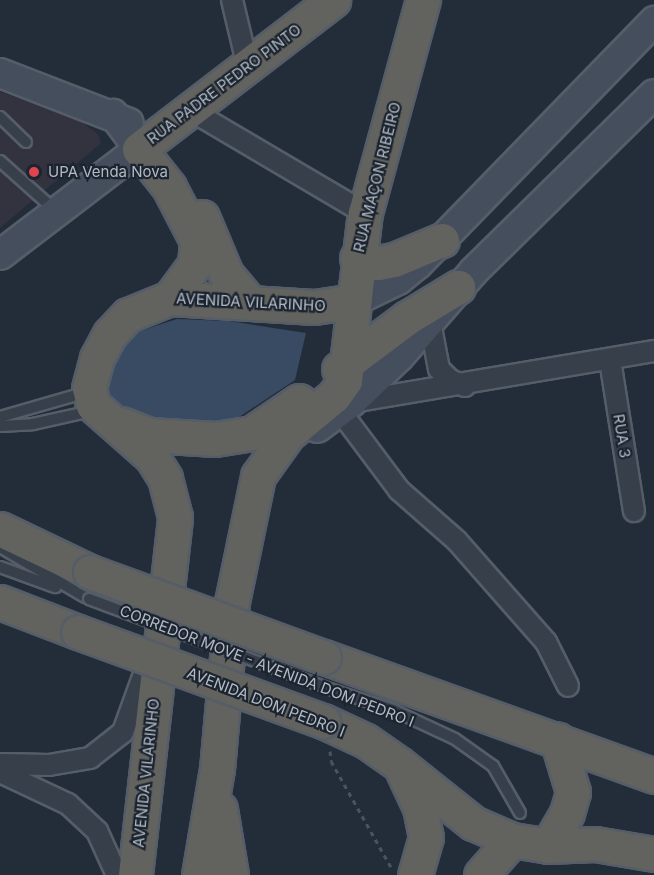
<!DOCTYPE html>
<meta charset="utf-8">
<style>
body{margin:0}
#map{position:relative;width:654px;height:875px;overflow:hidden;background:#232d3a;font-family:Inter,sans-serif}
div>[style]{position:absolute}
.medical>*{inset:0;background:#33323f}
.water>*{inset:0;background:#394a63}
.path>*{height:3px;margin-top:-1.5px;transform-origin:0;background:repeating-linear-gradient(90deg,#45575a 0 4.5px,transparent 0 9px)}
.roads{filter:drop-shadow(2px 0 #555d68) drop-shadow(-2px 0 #555d68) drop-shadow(0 2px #555d68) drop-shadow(0 -2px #555d68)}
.service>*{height:10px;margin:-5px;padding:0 5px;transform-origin:5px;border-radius:5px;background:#373f4a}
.minor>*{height:20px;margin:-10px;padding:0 10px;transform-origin:10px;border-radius:10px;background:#373f4a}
.secondary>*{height:28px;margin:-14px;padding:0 14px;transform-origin:14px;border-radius:14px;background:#454e5d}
.trunk>*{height:33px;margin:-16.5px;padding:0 16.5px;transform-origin:16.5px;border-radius:16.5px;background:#62625f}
.bridges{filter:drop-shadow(2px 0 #555d68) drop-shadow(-2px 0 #555d68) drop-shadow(0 2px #555d68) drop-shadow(0 -2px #555d68)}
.service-bridge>*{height:10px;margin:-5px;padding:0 5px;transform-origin:5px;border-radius:5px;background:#373f4a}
.trunk-bridge>*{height:33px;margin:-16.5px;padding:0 16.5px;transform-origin:16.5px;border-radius:16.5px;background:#62625f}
.dots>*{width:16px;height:16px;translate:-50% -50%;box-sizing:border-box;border:3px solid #1c242f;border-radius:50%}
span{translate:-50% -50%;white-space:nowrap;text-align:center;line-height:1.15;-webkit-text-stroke:4.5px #1c242f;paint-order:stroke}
.street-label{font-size:15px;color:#b2bac6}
.poi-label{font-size:15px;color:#b2bac6}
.left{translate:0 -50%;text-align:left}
</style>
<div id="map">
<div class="medical">
<i style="clip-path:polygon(0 92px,75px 117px,98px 134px,101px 143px,0 228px)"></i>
</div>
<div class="water">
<i style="clip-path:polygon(177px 319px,229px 321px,306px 333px,295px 380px,227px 425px,137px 421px,103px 393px,113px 354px,140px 331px)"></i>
</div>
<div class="path">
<i style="left:330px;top:751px;width:10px;rotate:84deg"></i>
<i style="left:331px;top:761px;width:124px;rotate:60.5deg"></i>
</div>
<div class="roads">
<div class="service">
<i style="left:0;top:117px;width:36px;rotate:44deg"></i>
<i style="left:0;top:161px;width:75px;rotate:41.8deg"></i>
<i style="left:0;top:417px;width:91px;rotate:-16deg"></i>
<i style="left:0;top:426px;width:33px;rotate:-3deg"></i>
<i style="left:33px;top:424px;width:59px;rotate:-12.6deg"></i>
<i style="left:0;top:547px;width:99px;rotate:30.5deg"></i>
<i style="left:0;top:567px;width:59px;rotate:20deg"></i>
<i style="left:324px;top:687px;width:73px;rotate:18.4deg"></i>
<i style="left:393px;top:710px;width:68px;rotate:25.1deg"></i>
<i style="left:455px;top:739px;width:47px;rotate:35.4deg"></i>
<i style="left:493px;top:766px;width:54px;rotate:60.1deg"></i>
</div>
<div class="minor">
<i style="left:232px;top:0;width:69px;rotate:76.6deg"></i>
<i style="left:190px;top:110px;width:203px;rotate:30.5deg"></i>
<i style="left:430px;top:322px;width:48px;rotate:79.2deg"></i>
<i style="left:439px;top:369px;width:16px;rotate:45deg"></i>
<i style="left:450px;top:380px;width:16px;rotate:22deg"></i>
<i style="left:610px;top:360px;width:153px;rotate:81deg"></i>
<i style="left:352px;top:402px;width:306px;rotate:-9.6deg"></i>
<i style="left:340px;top:411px;width:99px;rotate:53.2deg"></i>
<i style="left:399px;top:490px;width:77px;rotate:41.3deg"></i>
<i style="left:457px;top:541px;width:135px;rotate:48.6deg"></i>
<i style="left:546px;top:642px;width:49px;rotate:63.4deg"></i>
<i style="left:0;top:764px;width:49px;rotate:1.2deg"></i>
<i style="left:49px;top:765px;width:42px;rotate:-9.7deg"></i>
<i style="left:90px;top:758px;width:42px;rotate:-38.2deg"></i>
<i style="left:123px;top:732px;width:73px;rotate:-70.1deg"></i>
<i style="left:0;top:772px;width:75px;rotate:25.2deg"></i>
<i style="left:68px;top:804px;width:40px;rotate:43deg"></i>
<i style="left:97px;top:831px;width:48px;rotate:65.6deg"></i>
</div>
<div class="secondary">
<i style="left:0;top:73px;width:138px;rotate:21.2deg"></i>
<i style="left:0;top:255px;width:175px;rotate:-37.3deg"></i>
<i style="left:139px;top:149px;width:44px;rotate:-126.6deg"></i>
<i style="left:355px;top:301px;width:48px;rotate:-26deg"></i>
<i style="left:398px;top:280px;width:26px;rotate:-39deg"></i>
<i style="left:418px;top:264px;width:339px;rotate:-45.8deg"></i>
<i style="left:317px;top:428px;width:44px;rotate:-36.6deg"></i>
<i style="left:352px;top:402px;width:65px;rotate:-43.8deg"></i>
<i style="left:399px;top:357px;width:114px;rotate:-48.9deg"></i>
<i style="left:474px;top:271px;width:252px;rotate:-44.5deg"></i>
</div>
<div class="trunk">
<i style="left:202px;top:217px;width:62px;rotate:67.2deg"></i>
<i style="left:226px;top:274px;width:35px;rotate:50deg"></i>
<i style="left:357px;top:258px;width:22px;rotate:13deg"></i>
<i style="left:378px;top:263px;width:16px;rotate:-11deg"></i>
<i style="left:394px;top:260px;width:52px;rotate:-22.6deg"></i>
<i style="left:170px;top:298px;width:42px;rotate:-53.7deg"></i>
<i style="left:195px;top:264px;width:23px;rotate:-85deg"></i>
<i style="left:197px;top:241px;width:61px;rotate:-117.4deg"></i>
<i style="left:169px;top:187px;width:48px;rotate:-128.3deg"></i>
<i style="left:139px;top:149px;width:245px;rotate:-37.5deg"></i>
<i style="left:339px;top:369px;width:85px;rotate:-36.9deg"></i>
<i style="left:407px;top:318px;width:60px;rotate:-31.3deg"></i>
<i style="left:121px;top:424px;width:31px;rotate:21deg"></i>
<i style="left:150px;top:435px;width:65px;rotate:3.5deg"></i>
<i style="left:215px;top:439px;width:37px;rotate:-9deg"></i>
<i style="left:252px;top:433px;width:57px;rotate:-34.2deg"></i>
<i style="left:0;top:529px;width:100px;rotate:25.5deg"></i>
<i style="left:0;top:602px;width:84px;rotate:21deg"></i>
<i style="left:324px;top:657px;width:351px;rotate:19.8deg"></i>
<i style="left:323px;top:721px;width:47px;rotate:24.9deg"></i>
<i style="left:366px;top:741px;width:40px;rotate:34.9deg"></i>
<i style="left:399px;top:764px;width:95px;rotate:38.6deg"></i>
<i style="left:473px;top:823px;width:43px;rotate:23.6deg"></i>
<i style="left:512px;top:840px;width:36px;rotate:9deg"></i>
<i style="left:548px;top:846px;width:47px;rotate:-2.4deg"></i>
<i style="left:595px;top:844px;width:60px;rotate:9.6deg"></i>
<i style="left:403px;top:771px;width:40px;rotate:65deg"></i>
<i style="left:420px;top:807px;width:31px;rotate:79deg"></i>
<i style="left:426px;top:837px;width:40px;rotate:106deg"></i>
<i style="left:220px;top:809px;width:67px;rotate:80.5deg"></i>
<i style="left:548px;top:846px;width:38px;rotate:-60deg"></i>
<i style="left:567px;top:813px;width:22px;rotate:-74deg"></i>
<i style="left:573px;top:792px;width:55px;rotate:-106.8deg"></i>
<i style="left:135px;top:875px;width:360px;rotate:-83.6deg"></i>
<i style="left:175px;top:517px;width:40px;rotate:-104.4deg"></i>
<i style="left:165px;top:478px;width:25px;rotate:-122deg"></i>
<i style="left:152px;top:457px;width:79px;rotate:-138.6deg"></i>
<i style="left:93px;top:405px;width:17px;rotate:-103deg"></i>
<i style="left:89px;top:388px;width:31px;rotate:-75deg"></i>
<i style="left:97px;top:358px;width:27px;rotate:-62deg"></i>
<i style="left:110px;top:334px;width:26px;rotate:-47deg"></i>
<i style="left:128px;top:315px;width:45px;rotate:-22deg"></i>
<i style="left:170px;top:298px;width:144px;rotate:3.6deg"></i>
<i style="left:314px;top:307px;width:41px;rotate:-8.3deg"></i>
<i style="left:199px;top:875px;width:108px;rotate:-80.4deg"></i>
<i style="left:217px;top:769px;width:168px;rotate:-84.9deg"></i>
<i style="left:232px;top:602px;width:129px;rotate:-78.3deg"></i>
<i style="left:258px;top:476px;width:52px;rotate:-54.5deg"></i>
<i style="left:288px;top:434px;width:60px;rotate:-39.6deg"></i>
<i style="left:334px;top:396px;width:19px;rotate:-55deg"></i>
<i style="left:345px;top:380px;width:168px;rotate:-83.2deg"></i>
<i style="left:365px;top:213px;width:221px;rotate:-74.8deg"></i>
<i style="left:481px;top:875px;width:47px;rotate:-48.5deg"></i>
</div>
</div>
<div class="bridges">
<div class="service-bridge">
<i style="left:89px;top:599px;width:251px;rotate:20.5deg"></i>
</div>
<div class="trunk-bridge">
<i style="left:90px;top:572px;width:249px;rotate:20deg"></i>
<i style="left:78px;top:632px;width:261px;rotate:20deg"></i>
</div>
</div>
<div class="dots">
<i style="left:34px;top:172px;background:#e0444e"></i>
</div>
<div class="street-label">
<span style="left:224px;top:84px;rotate:-37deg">RUA PADRE PEDRO PINTO</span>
<span style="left:377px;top:177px;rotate:-76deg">RUA MAÇON RIBEIRO</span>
<span style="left:251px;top:302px;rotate:3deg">AVENIDA VILARINHO</span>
<span style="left:622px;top:436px;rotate:81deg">RUA 3</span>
<span style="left:267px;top:666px;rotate:21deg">CORREDOR MOVE - AVENIDA DOM PEDRO I</span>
<span style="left:266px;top:702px;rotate:21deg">AVENIDA DOM PEDRO I</span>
<span style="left:146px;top:773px;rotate:-84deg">AVENIDA VILARINHO</span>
</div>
<div class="poi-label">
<span class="left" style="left:48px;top:172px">UPA Venda Nova</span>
</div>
</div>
